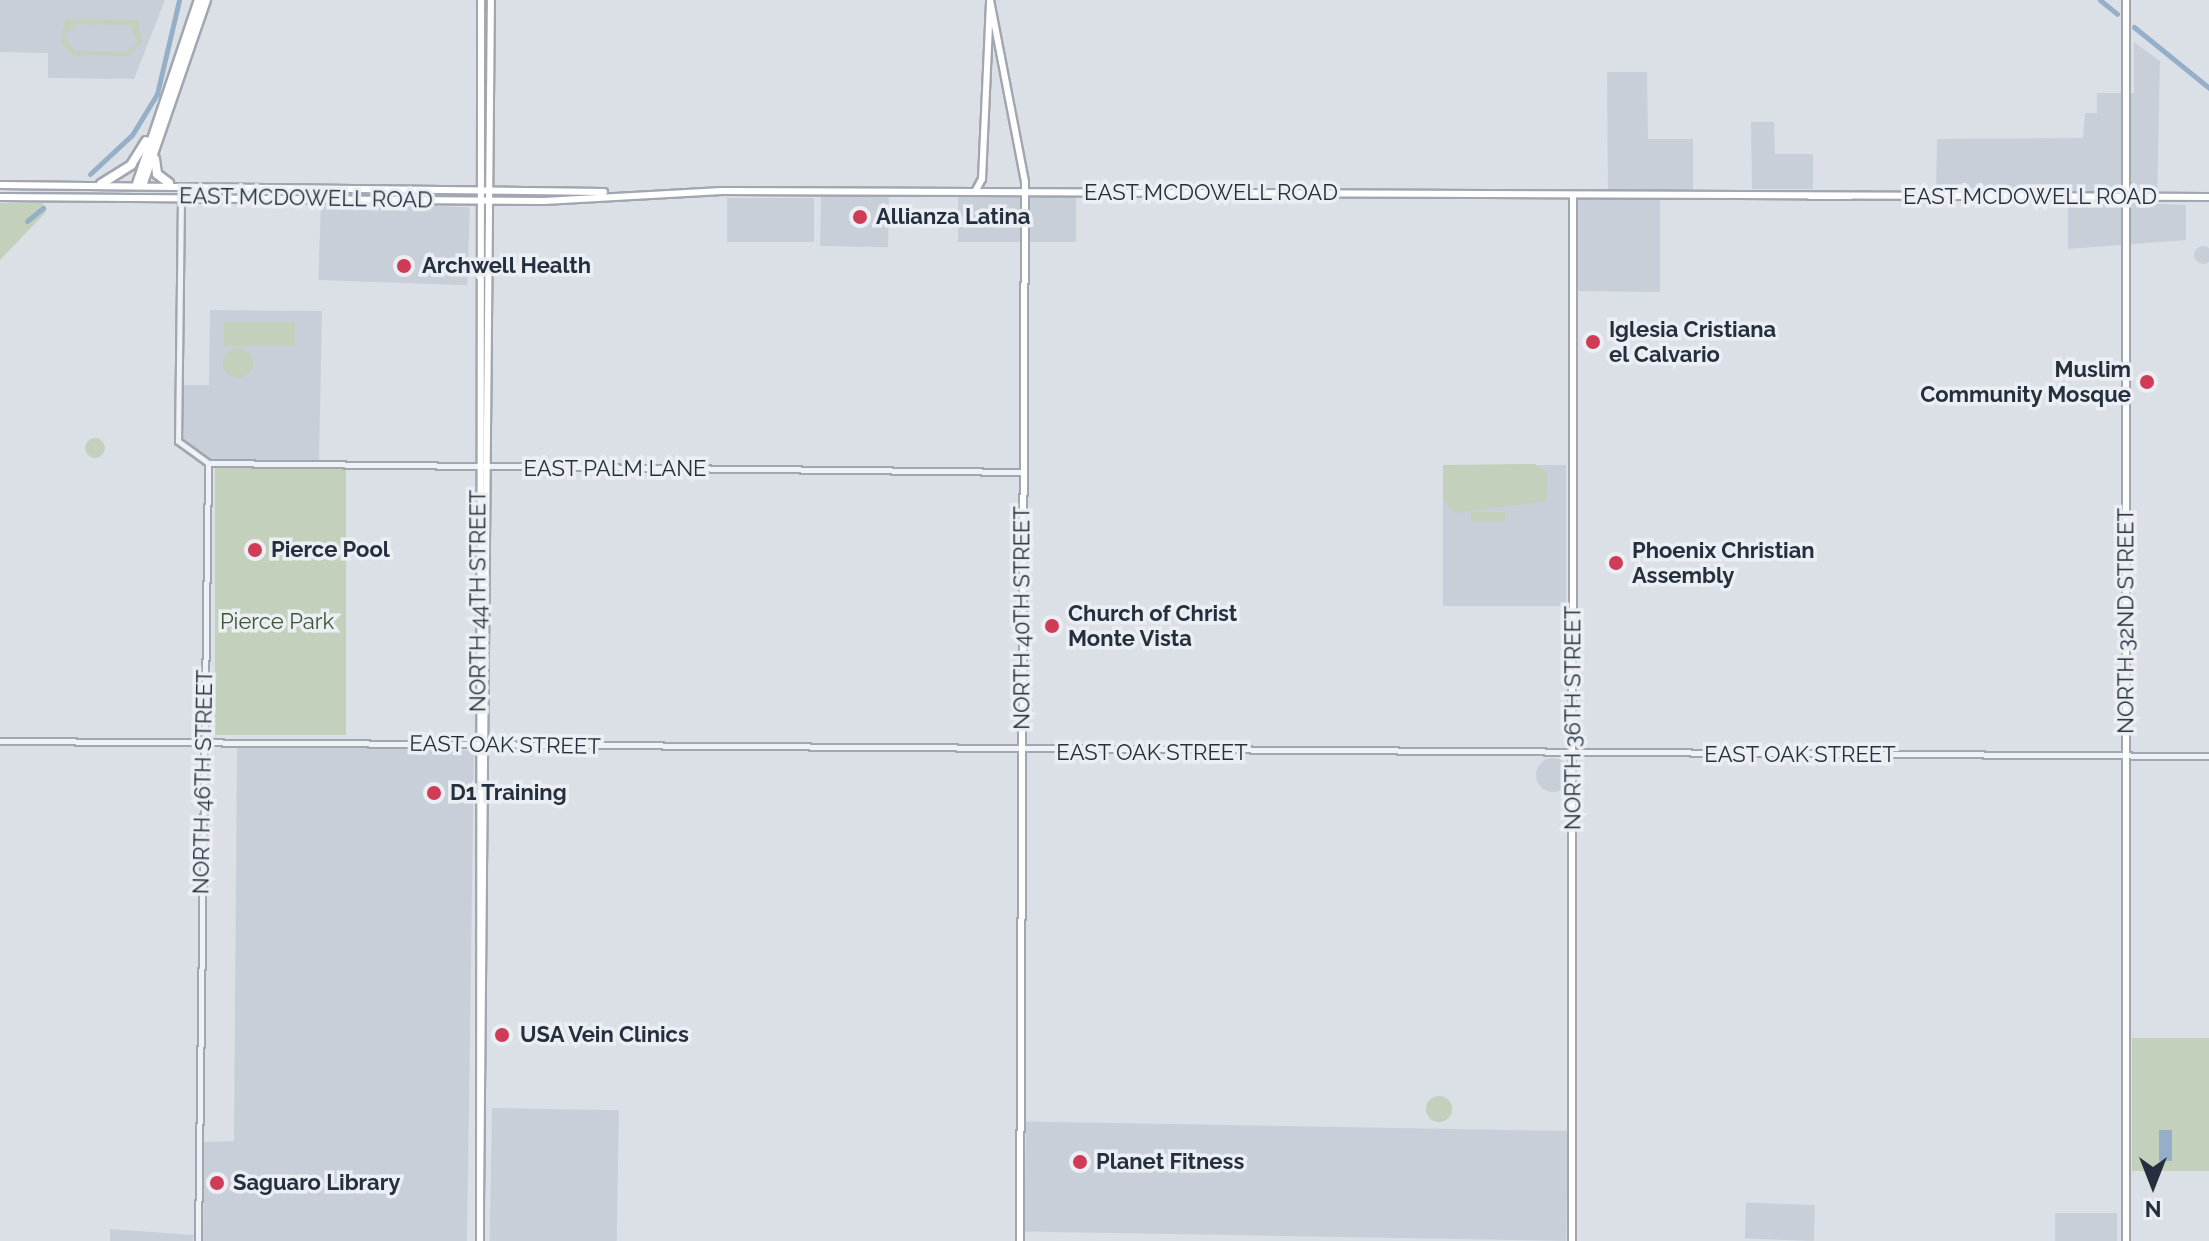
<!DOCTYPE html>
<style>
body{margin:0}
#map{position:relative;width:2209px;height:1241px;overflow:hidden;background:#dbe0e6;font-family:Raleway,sans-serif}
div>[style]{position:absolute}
.built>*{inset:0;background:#c9cfd8;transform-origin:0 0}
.round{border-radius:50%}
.green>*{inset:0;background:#c2d0bc;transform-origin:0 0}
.water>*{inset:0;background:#95afc8;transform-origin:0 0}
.canal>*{height:5px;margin:-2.5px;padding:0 2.5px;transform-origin:2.5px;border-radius:2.5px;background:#95afc8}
.roads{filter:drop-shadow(2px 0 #a1a7b0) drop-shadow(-2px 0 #a1a7b0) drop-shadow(0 2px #a1a7b0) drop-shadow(0 -2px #a1a7b0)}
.tertiary>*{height:5px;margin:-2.5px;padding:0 2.5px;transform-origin:2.5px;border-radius:2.5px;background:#eef1f5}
.secondary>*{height:6px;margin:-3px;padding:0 3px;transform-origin:3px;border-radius:3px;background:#fff}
.primary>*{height:6px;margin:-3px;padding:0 3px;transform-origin:3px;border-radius:3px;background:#fff}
.motorway>*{height:8px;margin:-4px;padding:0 4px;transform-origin:4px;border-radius:4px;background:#fff}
.dots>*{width:22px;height:22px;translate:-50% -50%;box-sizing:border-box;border:4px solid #ebeff4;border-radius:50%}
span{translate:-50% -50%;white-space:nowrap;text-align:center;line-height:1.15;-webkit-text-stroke:7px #ebeff4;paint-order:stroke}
.street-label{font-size:22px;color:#252f3d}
.poi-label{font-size:22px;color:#252f3d;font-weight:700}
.left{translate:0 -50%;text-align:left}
.right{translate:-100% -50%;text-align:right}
.park-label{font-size:22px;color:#3b5832}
.north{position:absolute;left:2113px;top:1145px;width:80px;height:80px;-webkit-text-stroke:6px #ebeff4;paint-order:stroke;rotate:180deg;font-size:22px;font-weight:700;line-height:32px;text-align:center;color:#252f3d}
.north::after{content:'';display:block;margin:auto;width:28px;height:36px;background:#252f3d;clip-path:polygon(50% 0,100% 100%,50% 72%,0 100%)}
</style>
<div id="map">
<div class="built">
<i style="clip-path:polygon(0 0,165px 0,134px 79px,48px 78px,48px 53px,0 52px)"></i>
<i style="clip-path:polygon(2134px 42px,2160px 61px,2157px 204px,2186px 205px,2186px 240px,2068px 249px,2068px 188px,1936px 188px,1937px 139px,2083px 138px,2085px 113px,2097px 113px,2097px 93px,2134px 93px)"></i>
<i style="clip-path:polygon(1607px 72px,1647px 72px,1648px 139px,1693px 139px,1693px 196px,1660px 195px,1660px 292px,1573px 291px,1573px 195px,1608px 194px)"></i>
<i style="clip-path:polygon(1751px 122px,1774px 122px,1775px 154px,1813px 154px,1813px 189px,1752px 189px)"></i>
<i style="left:821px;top:191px;width:68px;height:55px;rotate:1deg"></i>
<i style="left:958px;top:192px;width:118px;height:50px"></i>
<i style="left:727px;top:198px;width:87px;height:44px"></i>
<i style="left:321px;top:202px;width:149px;height:78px;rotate:2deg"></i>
<i class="round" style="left:2194px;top:246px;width:18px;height:18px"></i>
<i style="clip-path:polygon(210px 310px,322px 311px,319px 462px,213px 460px,182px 443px,183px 385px,209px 385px)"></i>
<i style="left:1443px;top:465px;width:123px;height:141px"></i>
<i style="clip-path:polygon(237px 745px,474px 750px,467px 1241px,203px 1241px,204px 1142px,234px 1141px)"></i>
<i class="round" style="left:1536px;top:758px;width:34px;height:34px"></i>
<i style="left:492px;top:1108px;width:127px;height:133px;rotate:1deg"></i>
<i style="left:1568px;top:1131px;width:110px;height:542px;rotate:91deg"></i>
<i style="left:1815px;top:1205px;width:36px;height:69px;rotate:92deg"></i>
<i style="left:2055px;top:1213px;width:62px;height:28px"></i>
<i style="clip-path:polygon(110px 1229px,194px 1235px,193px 1241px,110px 1241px)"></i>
</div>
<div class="green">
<i style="clip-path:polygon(evenodd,65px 19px,138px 20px,142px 42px,128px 56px,73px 55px,61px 42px,65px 19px,76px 24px,130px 25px,138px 43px,124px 52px,75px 51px,64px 37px,76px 24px)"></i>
<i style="clip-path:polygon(0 203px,43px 203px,46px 212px,0 260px)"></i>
<i style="left:224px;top:322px;width:71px;height:24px"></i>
<i class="round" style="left:223px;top:348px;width:30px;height:30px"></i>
<i class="round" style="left:85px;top:438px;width:20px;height:20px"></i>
<i style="clip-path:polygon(1535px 464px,1548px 474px,1546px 501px,1455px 513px,1443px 500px,1443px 465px)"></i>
<i style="left:215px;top:467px;width:131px;height:268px"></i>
<i style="left:1471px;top:512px;width:34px;height:10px"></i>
<i style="left:2209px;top:1038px;width:133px;height:77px;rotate:90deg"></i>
<i class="round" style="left:1426px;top:1096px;width:26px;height:26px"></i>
</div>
<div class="water">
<i style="left:2159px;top:1130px;width:13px;height:31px"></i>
</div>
<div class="canal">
<i style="left:2100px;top:0;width:22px;rotate:39deg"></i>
<i style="left:2134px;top:27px;width:97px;rotate:39.1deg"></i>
<i style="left:90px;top:174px;width:57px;rotate:-42.9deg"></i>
<i style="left:132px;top:135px;width:48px;rotate:-58.6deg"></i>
<i style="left:157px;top:94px;width:97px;rotate:-76.8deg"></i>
<i style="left:27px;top:221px;width:21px;rotate:-39deg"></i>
</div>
<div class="roads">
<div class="tertiary">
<i style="left:181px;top:198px;width:243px;rotate:90.7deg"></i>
<i style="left:178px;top:441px;width:37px;rotate:36deg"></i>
<i style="left:208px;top:463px;width:814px;rotate:0.63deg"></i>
<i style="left:0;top:741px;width:2209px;rotate:0.39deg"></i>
<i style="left:198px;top:1241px;width:778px;rotate:-89.26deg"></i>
</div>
<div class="secondary">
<i style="left:990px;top:0;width:185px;rotate:79.1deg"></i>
<i style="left:1025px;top:182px;width:1059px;rotate:90.27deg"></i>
<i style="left:2126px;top:0;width:1241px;rotate:90deg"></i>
<i style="left:1572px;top:1241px;width:1046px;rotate:-89.95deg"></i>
</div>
<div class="primary">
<i style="left:0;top:185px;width:604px;rotate:0.66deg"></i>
<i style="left:975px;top:192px;width:15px;rotate:-62deg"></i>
<i style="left:982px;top:179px;width:176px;rotate:-87.4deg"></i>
<i style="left:1810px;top:196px;width:40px"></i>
<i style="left:0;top:197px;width:544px;rotate:0.42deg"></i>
<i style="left:544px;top:201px;width:178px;rotate:-3.2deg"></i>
<i style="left:722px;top:191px;width:1487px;rotate:0.23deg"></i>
<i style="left:480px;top:1202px;width:1202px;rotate:-89.48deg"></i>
<i style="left:480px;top:1241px;width:1241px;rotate:-89.95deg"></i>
</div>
<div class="motorway">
<i style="left:155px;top:159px;width:15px;rotate:82deg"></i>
<i style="left:157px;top:174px;width:15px;rotate:37deg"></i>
<i style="left:143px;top:183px;width:194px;rotate:-71deg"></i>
<i style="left:101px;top:184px;width:36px;rotate:-32deg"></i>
<i style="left:131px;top:165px;width:28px;rotate:-58deg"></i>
<i style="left:137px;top:184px;width:194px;rotate:-71.4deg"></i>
</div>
</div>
<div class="dots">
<i style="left:860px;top:217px;background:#d03b57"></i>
<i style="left:404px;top:266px;background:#d03b57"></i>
<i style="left:1593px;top:342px;background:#d03b57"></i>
<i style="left:2147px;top:382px;background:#d03b57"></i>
<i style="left:255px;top:550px;background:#d03b57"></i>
<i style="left:1616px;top:563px;background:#d03b57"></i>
<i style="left:1052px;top:626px;background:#d03b57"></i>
<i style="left:434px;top:793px;background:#d03b57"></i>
<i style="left:502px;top:1035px;background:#d03b57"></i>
<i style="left:1080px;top:1162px;background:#d03b57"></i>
<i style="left:217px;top:1183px;background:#d03b57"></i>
</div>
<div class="street-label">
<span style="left:1211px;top:193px">EAST MCDOWELL ROAD</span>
<span style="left:2030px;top:197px">EAST MCDOWELL ROAD</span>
<span style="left:306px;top:198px;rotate:1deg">EAST MCDOWELL ROAD</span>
<span style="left:615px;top:469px">EAST PALM LANE</span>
<span style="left:478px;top:601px;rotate:-90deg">NORTH 44TH STREET</span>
<span style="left:1022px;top:618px;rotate:-90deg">NORTH 40TH STREET</span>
<span style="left:2126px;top:621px;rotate:-90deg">NORTH 32ND STREET</span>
<span style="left:1573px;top:718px;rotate:-90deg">NORTH 36TH STREET</span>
<span style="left:505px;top:745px;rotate:1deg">EAST OAK STREET</span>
<span style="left:1152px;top:753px">EAST OAK STREET</span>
<span style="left:1800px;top:755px">EAST OAK STREET</span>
<span style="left:203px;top:782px;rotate:-89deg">NORTH 46TH STREET</span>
</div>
<div class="poi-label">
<span class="left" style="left:876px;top:217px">Allianza Latina</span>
<span class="left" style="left:422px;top:266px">Archwell Health</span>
<span class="left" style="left:1609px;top:342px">Iglesia Cristiana<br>el Calvario</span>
<span class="right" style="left:2131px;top:382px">Muslim<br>Community Mosque</span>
<span class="left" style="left:271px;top:550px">Pierce Pool</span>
<span class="left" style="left:1632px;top:563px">Phoenix Christian<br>Assembly</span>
<span class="left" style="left:1068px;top:626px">Church of Christ<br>Monte Vista</span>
<span class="left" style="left:450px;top:793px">D1 Training</span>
<span class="left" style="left:520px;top:1035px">USA Vein Clinics</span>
<span class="left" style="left:1096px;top:1162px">Planet Fitness</span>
<span class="left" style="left:233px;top:1183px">Saguaro Library</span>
</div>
<div class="park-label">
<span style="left:277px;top:622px">Pierce Park</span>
</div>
<div class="north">N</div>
</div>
